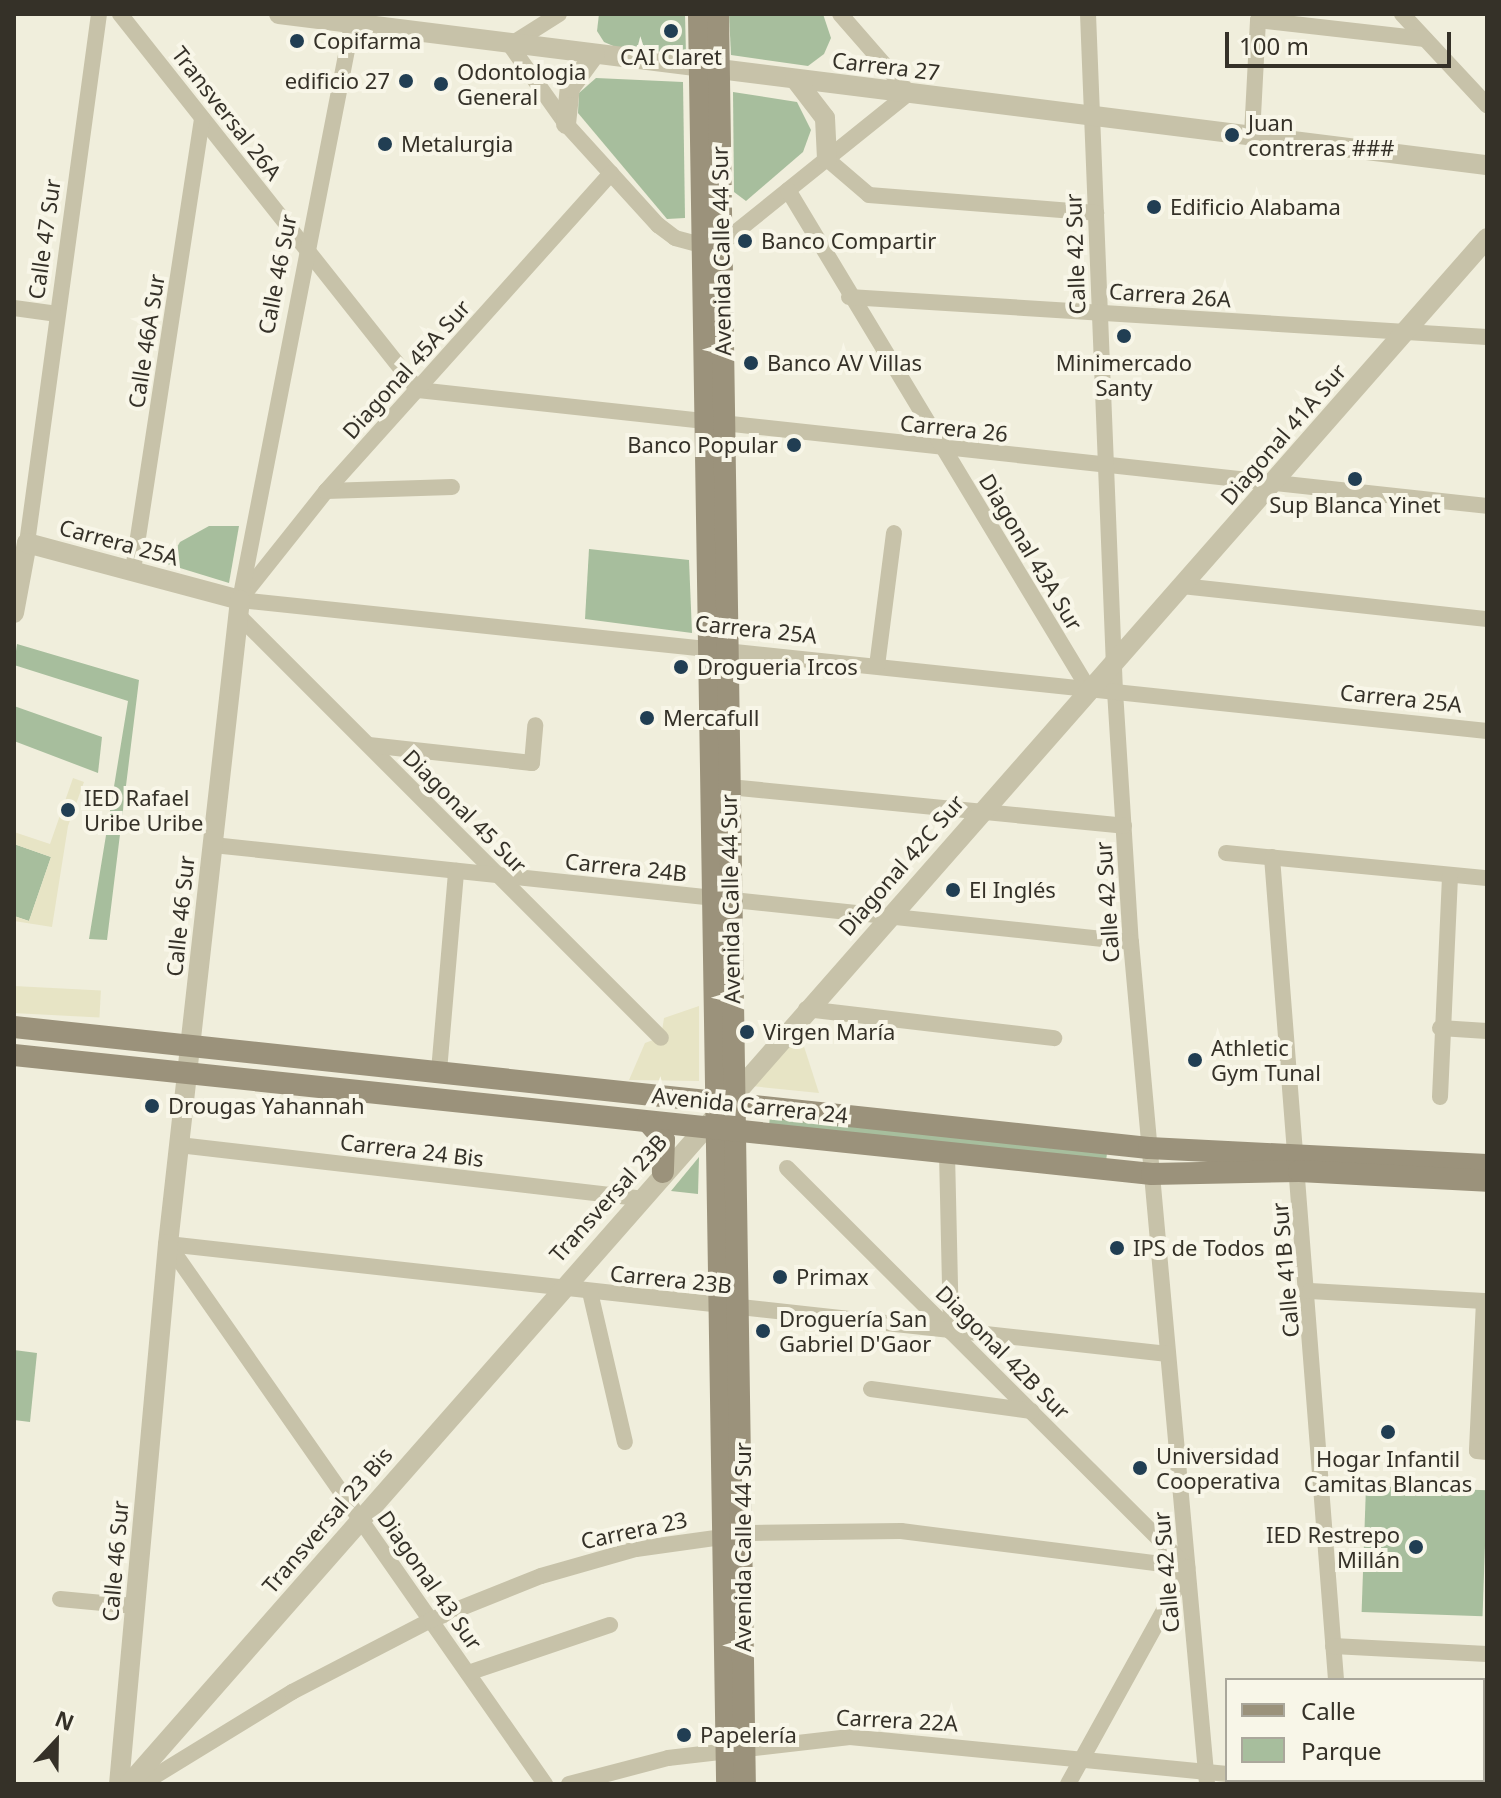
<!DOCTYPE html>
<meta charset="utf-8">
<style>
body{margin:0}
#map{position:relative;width:1501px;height:1798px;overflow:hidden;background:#f0eedc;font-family:"Noto Sans",sans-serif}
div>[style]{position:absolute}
.green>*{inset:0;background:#a7be9d;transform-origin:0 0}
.plaza>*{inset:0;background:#e7e4c5;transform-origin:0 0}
.minor>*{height:16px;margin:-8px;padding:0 8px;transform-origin:8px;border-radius:8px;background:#c7c2a9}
.tertiary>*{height:20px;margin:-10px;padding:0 10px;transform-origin:10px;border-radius:10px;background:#c7c2a9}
.secondary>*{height:22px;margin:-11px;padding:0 11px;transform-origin:11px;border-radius:11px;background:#9b927b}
.dots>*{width:22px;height:22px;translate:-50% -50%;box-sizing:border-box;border:4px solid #f8f6e8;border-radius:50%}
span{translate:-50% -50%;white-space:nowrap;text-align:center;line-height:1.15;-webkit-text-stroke:8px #f8f6e8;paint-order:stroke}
.poi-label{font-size:22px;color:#353128}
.left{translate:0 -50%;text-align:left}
.right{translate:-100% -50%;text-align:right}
.street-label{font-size:22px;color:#353128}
.frame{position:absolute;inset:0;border:16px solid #353128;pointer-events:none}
.legend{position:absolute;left:1225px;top:1678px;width:260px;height:104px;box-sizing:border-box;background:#f8f6e8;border:2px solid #aaa79b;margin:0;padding:10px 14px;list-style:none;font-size:24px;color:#353128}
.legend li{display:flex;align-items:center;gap:16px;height:40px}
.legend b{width:40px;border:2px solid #aaa79b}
.north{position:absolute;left:16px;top:1702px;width:80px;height:80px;-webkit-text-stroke:6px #f8f6e8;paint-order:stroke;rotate:22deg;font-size:22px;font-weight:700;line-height:32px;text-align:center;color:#353128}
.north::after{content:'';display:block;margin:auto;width:28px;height:36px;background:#353128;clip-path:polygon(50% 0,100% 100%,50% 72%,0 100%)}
.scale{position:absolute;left:1225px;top:32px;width:226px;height:36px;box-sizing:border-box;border:4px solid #353128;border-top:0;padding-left:10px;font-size:24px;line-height:28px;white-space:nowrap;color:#353128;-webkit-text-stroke:6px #f8f6e8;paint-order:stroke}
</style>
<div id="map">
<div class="green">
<i style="clip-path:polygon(599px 14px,685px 14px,686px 55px,618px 48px,604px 42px,597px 31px)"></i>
<i style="clip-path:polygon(729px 14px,823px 14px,831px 38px,824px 54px,808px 66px,731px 55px)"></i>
<i style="clip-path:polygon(596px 78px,683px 82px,685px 218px,667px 219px,578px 113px,579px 93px)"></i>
<i style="clip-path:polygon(733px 92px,797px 102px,811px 130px,803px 152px,746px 201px,734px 192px)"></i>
<i style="clip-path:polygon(209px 526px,239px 526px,229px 583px,167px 564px,180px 542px)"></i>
<i style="clip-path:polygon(589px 549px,689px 560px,692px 633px,585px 619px)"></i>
<i style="clip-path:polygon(17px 644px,139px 680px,107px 940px,89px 939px,128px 701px,14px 665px)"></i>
<i style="clip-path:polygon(14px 706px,102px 737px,98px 773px,14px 741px)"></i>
<i style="clip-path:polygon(14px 844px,51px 857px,29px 921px,14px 916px)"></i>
<i style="left:770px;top:1116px;width:339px;height:11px;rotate:6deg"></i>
<i style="clip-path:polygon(699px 1157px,698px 1194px,671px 1191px)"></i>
<i style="clip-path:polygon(14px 1350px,37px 1353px,30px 1422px,14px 1420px)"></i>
<i style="left:1366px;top:1486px;width:121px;height:126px;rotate:2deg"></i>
</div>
<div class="plaza">
<i style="clip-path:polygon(73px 778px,84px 782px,68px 826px,52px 927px,14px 921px,14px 916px,29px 921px,51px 857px,14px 844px,14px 832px,50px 844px)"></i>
<i style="left:14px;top:986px;width:87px;height:27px;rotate:3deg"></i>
<i style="clip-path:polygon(699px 1006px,699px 1081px,629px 1080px,645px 1043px,661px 1037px,664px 1018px)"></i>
<i style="clip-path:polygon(799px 1031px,819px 1093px,751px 1086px)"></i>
</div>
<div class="minor">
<i style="left:120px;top:14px;width:480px;rotate:51.6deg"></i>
<i style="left:418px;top:390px;width:1075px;rotate:6.19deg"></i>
<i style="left:559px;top:14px;width:58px;rotate:147.7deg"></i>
<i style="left:510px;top:45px;width:97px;rotate:54.7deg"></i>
<i style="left:566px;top:124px;width:137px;rotate:47.7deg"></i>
<i style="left:658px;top:225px;width:21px;rotate:37deg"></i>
<i style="left:675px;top:238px;width:28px;rotate:15deg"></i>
<i style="left:702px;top:245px;width:19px;rotate:-3deg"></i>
<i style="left:721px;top:244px;width:241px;rotate:-38.8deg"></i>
<i style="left:909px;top:93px;width:105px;rotate:-131.1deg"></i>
<i style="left:1088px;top:14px;width:678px;rotate:87.72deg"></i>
<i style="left:1115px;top:691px;width:252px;rotate:86.4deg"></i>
<i style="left:1131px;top:942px;width:845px;rotate:84.84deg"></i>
<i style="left:1402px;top:14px;width:125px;rotate:47deg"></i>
<i style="left:1252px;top:135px;width:115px;rotate:-87deg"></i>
<i style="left:1258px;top:20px;width:168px;rotate:6.5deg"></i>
<i style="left:827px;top:159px;width:55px;rotate:40.6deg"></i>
<i style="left:869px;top:195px;width:228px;rotate:4.5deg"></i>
<i style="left:788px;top:190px;width:581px;rotate:58.93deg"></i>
<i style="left:849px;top:297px;width:639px;rotate:3.59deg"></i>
<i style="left:14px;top:308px;width:44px;rotate:7.8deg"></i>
<i style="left:326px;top:491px;width:126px;rotate:-1.8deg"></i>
<i style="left:27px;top:543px;width:534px;rotate:-82.25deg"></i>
<i style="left:133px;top:570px;width:457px;rotate:-81.3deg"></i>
<i style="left:1182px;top:586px;width:307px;rotate:6.2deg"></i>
<i style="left:241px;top:598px;width:137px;rotate:-51.5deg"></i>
<i style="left:326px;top:491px;width:427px;rotate:-48.1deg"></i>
<i style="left:240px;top:600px;width:1254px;rotate:6deg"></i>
<i style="left:240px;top:600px;width:597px;rotate:-78.99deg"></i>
<i style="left:238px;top:615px;width:598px;rotate:45deg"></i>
<i style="left:877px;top:666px;width:134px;rotate:-82.7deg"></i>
<i style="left:369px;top:745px;width:164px;rotate:6.3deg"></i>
<i style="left:532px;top:763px;width:38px;rotate:-85deg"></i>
<i style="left:719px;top:786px;width:407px;rotate:5.6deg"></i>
<i style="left:213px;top:845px;width:923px;rotate:6.03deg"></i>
<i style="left:1226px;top:853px;width:262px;rotate:5.5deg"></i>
<i style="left:1272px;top:857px;width:825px;rotate:85.55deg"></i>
<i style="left:806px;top:1009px;width:250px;rotate:6.7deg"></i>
<i style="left:1440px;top:1028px;width:47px;rotate:3.7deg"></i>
<i style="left:439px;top:1071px;width:201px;rotate:-85.1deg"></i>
<i style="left:1440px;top:1097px;width:222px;rotate:-87.4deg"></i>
<i style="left:179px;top:1145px;width:464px;rotate:6.6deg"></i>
<i style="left:947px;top:1153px;width:179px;rotate:88.7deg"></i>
<i style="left:787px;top:1168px;width:565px;rotate:44.93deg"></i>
<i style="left:168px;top:1244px;width:1006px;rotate:6.28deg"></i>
<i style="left:168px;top:1244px;width:659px;rotate:55.08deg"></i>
<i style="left:1310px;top:1291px;width:174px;rotate:3.3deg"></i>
<i style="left:1484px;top:1301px;width:150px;rotate:92.7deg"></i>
<i style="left:1477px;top:1451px;width:10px;rotate:6deg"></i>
<i style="left:590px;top:1292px;width:154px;rotate:76.9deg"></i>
<i style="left:871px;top:1389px;width:162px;rotate:7.8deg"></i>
<i style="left:60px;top:1599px;width:75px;rotate:5.3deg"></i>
<i style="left:1333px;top:1646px;width:154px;rotate:3deg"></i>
<i style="left:468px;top:1673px;width:150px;rotate:-18.7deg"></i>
<i style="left:1483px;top:1768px;width:4px"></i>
<i style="left:1345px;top:1780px;width:4px;rotate:76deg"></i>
<i style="left:142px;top:1784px;width:176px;rotate:-31.5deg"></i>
<i style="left:292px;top:1692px;width:157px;rotate:-27.4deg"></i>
<i style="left:431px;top:1620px;width:118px;rotate:-21.8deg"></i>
<i style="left:541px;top:1576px;width:99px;rotate:-15.9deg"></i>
<i style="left:636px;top:1549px;width:117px;rotate:-7.9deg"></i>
<i style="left:752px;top:1533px;width:149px;rotate:-0.8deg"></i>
<i style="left:901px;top:1531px;width:288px;rotate:7.2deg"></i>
<i style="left:569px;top:1784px;width:102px;rotate:-14.7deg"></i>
<i style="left:668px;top:1758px;width:183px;rotate:-6.6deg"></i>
<i style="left:850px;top:1737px;width:379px;rotate:5.6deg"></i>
<i style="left:1068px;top:1784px;width:247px;rotate:-61.1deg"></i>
</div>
<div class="tertiary">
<i style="left:279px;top:14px;width:1217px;rotate:7.13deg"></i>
<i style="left:795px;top:79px;width:49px;rotate:52.4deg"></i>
<i style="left:825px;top:118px;width:41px;rotate:87.2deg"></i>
<i style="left:566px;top:124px;width:36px;rotate:-84deg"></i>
<i style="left:570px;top:88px;width:42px;rotate:-53.7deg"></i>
<i style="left:14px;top:613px;width:71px;rotate:-79.5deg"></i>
<i style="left:27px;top:543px;width:220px;rotate:15deg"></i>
<i style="left:240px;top:600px;width:648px;rotate:96.38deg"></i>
<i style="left:168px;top:1244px;width:542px;rotate:95.18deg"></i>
<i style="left:129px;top:1784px;width:2058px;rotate:-48.7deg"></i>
</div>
<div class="secondary">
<i style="left:699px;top:14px;width:1770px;rotate:89.09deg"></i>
<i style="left:718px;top:14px;width:1770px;rotate:89.13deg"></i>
<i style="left:14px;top:1027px;width:1141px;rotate:6.09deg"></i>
<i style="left:1149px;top:1148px;width:338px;rotate:2.9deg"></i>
<i style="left:14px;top:1055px;width:1144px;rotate:5.97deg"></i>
<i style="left:1152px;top:1174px;width:147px;rotate:-1.2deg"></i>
<i style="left:1299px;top:1171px;width:188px;rotate:3deg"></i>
<i style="left:648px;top:1122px;width:24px;rotate:48deg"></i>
<i style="left:664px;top:1140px;width:32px;rotate:92deg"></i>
</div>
<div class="dots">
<i style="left:671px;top:31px;background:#213e53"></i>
<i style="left:297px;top:41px;background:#213e53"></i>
<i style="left:406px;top:81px;background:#213e53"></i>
<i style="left:441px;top:84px;background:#213e53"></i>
<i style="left:1232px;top:135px;background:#213e53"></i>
<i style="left:385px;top:144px;background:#213e53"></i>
<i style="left:1154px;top:207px;background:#213e53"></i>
<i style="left:745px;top:241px;background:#213e53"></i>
<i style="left:1124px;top:336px;background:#213e53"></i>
<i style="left:751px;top:363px;background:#213e53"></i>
<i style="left:794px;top:445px;background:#213e53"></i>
<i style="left:1355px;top:479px;background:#213e53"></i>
<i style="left:681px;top:667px;background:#213e53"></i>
<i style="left:647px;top:718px;background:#213e53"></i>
<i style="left:68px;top:810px;background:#213e53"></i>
<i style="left:953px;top:890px;background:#213e53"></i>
<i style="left:747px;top:1032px;background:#213e53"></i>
<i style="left:1195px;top:1060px;background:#213e53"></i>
<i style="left:152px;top:1106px;background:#213e53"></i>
<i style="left:1117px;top:1248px;background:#213e53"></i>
<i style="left:780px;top:1277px;background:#213e53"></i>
<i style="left:763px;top:1331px;background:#213e53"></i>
<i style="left:1388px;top:1432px;background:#213e53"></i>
<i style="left:1140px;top:1468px;background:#213e53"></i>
<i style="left:1416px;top:1547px;background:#213e53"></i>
<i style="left:684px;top:1735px;background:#213e53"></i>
</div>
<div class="poi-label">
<span class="left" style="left:313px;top:41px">Copifarma</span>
<span style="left:671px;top:57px">CAI Claret</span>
<span class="left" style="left:457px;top:84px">Odontologia<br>General</span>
<span class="right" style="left:390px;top:81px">edificio 27</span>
<span class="left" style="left:1248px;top:135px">Juan<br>contreras ###</span>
<span class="left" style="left:401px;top:144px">Metalurgia</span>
<span class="left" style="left:1170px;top:207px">Edificio Alabama</span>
<span class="left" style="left:761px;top:241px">Banco Compartir</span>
<span style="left:1124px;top:375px">Minimercado<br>Santy</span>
<span class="left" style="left:767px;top:363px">Banco AV Villas</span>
<span class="right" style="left:778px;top:445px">Banco Popular</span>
<span style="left:1355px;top:505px">Sup Blanca Yinet</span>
<span class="left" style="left:697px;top:667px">Drogueria Ircos</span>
<span class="left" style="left:663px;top:718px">Mercafull</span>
<span class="left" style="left:84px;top:810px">IED Rafael<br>Uribe Uribe</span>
<span class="left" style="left:969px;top:890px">El Inglés</span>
<span class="left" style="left:763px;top:1032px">Virgen María</span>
<span class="left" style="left:1211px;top:1060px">Athletic<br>Gym Tunal</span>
<span class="left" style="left:168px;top:1106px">Drougas Yahannah</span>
<span class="left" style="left:1133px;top:1248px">IPS de Todos</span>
<span class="left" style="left:796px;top:1277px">Primax</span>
<span class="left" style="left:779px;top:1331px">Droguería San<br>Gabriel D'Gaor</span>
<span class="left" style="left:1156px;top:1468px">Universidad<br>Cooperativa</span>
<span style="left:1388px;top:1471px">Hogar Infantil<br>Camitas Blancas</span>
<span class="right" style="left:1400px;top:1547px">IED Restrepo<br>Millán</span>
<span class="left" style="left:700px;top:1735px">Papelería</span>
</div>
<div class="street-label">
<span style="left:886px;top:66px;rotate:7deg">Carrera 27</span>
<span style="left:227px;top:113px;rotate:52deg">Transversal 26A</span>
<span style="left:44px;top:239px;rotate:-82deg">Calle 47 Sur</span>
<span style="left:721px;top:251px;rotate:-91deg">Avenida Calle 44 Sur</span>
<span style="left:1075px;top:254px;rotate:-92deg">Calle 42 Sur</span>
<span style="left:277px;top:274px;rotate:-79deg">Calle 46 Sur</span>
<span style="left:1170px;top:295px;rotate:4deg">Carrera 26A</span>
<span style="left:146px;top:341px;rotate:-81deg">Calle 46A Sur</span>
<span style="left:406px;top:369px;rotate:-48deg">Diagonal 45A Sur</span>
<span style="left:954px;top:428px;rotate:6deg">Carrera 26</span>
<span style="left:1283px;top:434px;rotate:-49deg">Diagonal 41A Sur</span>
<span style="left:119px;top:542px;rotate:15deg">Carrera 25A</span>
<span style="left:1031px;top:552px;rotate:59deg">Diagonal 43A Sur</span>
<span style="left:756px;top:629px;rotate:6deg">Carrera 25A</span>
<span style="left:1401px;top:698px;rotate:6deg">Carrera 25A</span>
<span style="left:465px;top:811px;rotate:45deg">Diagonal 45 Sur</span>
<span style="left:901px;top:865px;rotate:-49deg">Diagonal 42C Sur</span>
<span style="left:626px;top:867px;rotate:6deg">Carrera 24B</span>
<span style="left:730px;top:899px;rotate:-91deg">Avenida Calle 44 Sur</span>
<span style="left:1107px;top:902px;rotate:-94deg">Calle 42 Sur</span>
<span style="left:180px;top:916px;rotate:-84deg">Calle 46 Sur</span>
<span style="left:750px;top:1105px;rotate:6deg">Avenida Carrera 24</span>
<span style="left:412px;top:1150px;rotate:7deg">Carrera 24 Bis</span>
<span style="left:608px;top:1198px;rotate:-48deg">Transversal 23B</span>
<span style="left:1285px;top:1270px;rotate:-95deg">Calle 41B Sur</span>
<span style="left:671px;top:1279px;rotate:6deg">Carrera 23B</span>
<span style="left:1003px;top:1352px;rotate:45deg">Diagonal 42B Sur</span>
<span style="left:327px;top:1520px;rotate:-49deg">Transversal 23 Bis</span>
<span style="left:634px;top:1530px;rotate:-12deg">Carrera 23</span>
<span style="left:743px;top:1547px;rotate:-90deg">Avenida Calle 44 Sur</span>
<span style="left:115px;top:1561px;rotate:-85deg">Calle 46 Sur</span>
<span style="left:1166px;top:1572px;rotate:-95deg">Calle 42 Sur</span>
<span style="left:430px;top:1580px;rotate:55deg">Diagonal 43 Sur</span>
<span style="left:897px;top:1720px;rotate:3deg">Carrera 22A</span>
</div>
<div class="frame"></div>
<ul class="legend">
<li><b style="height:10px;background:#9b927b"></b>Calle</li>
<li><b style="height:22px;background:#a7be9d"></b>Parque</li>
</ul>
<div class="north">N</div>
<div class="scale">100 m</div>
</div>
